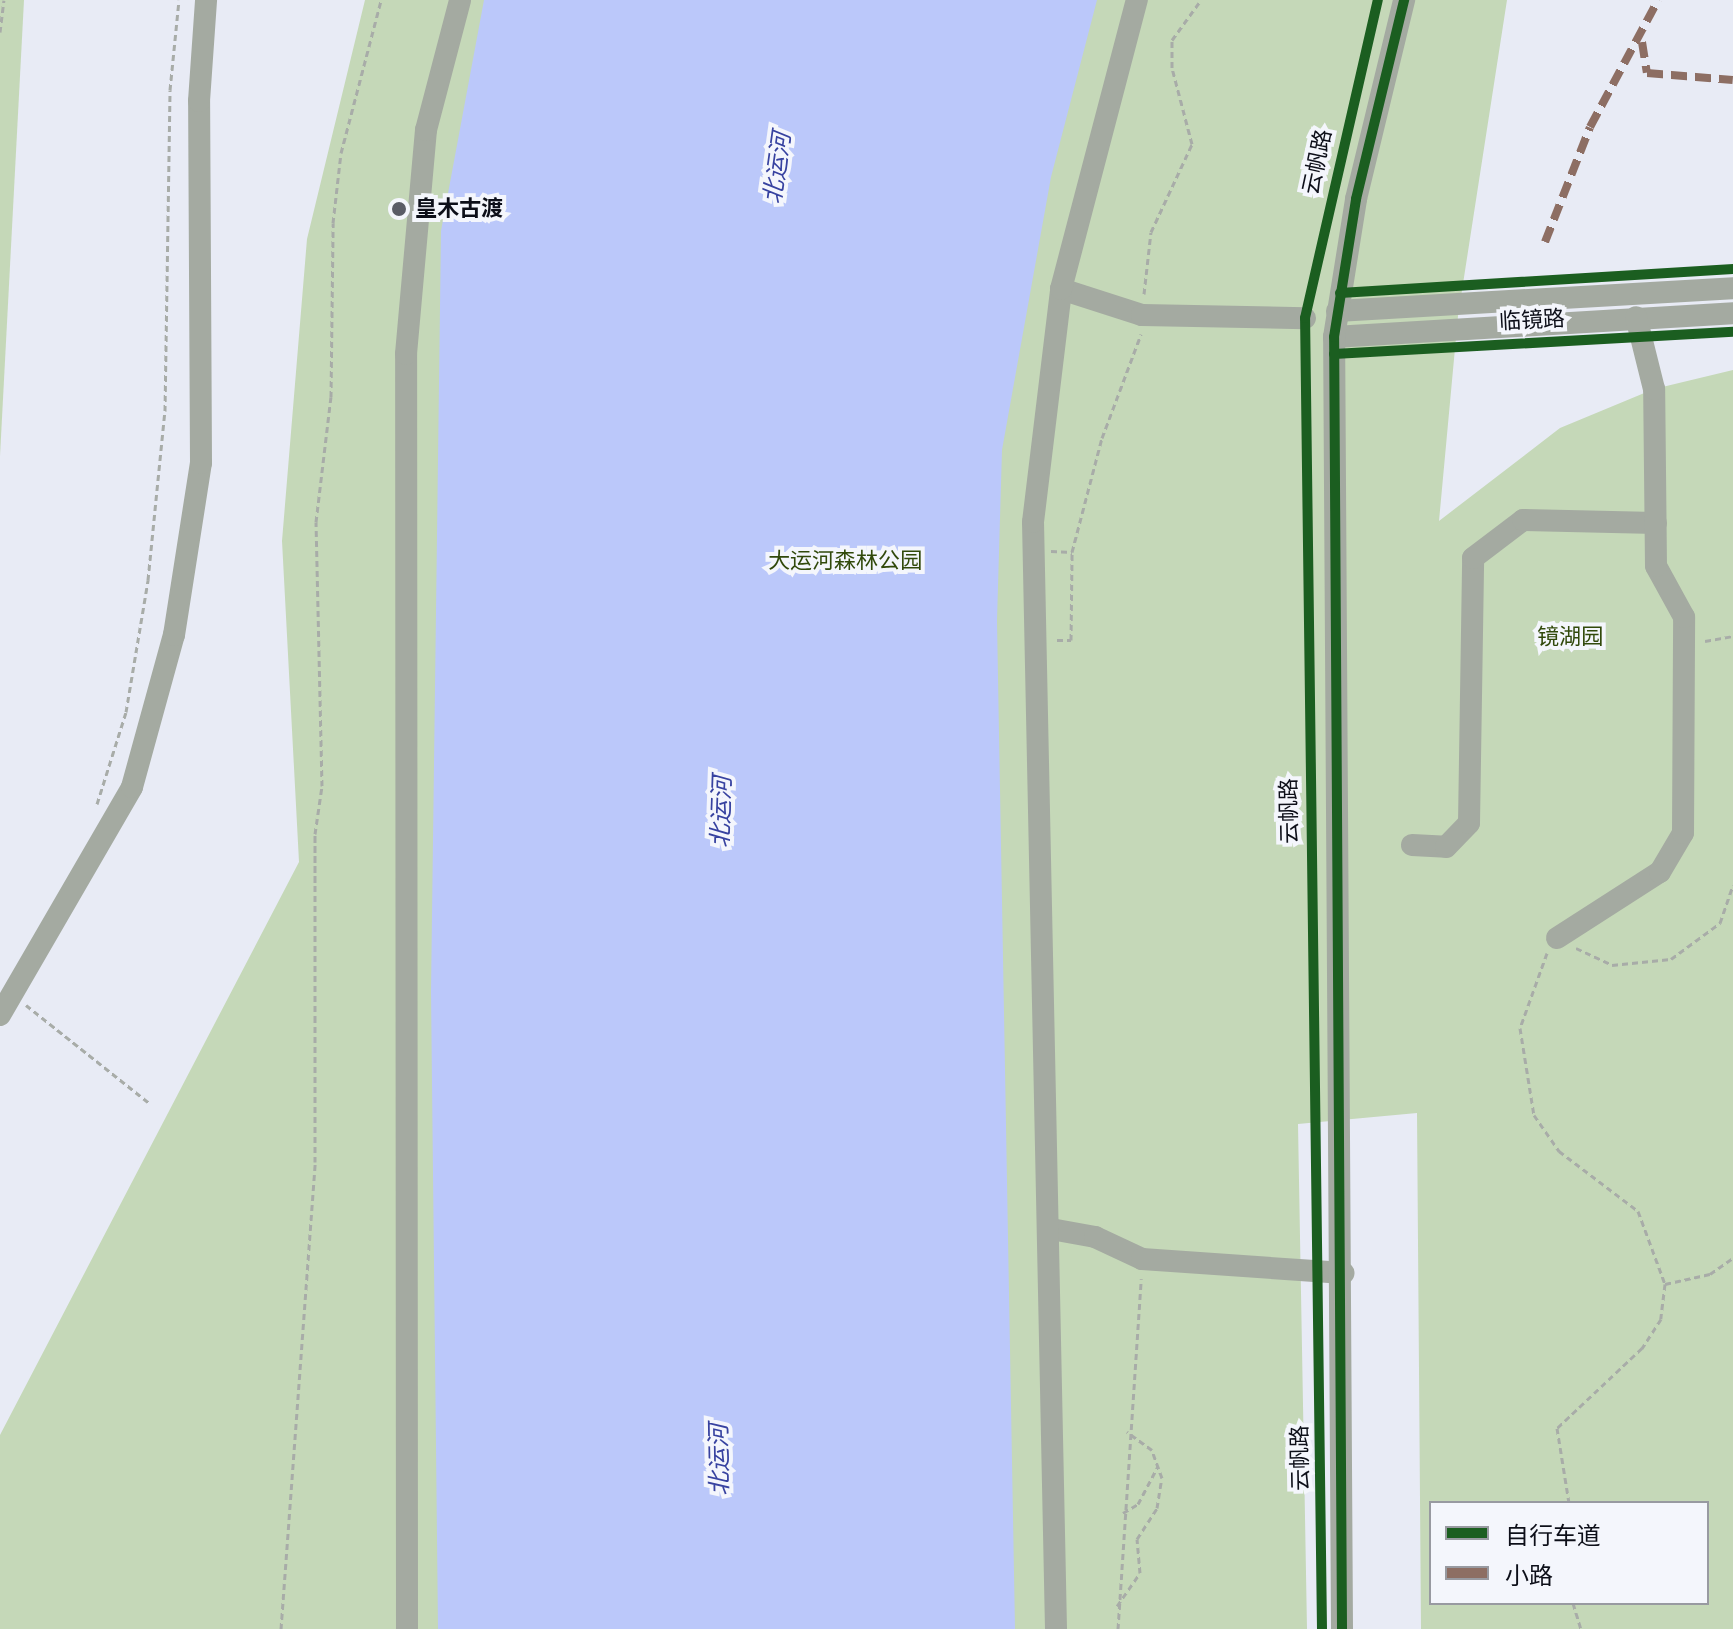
<!DOCTYPE html>
<meta charset="utf-8">
<style>
body{margin:0}
#map{position:relative;width:1733px;height:1629px;overflow:hidden;background:#e8ebf5;font-family:"Public Sans","Noto Sans SC",sans-serif}
div>[style]{position:absolute}
.green>*{inset:0;background:#c5d8b8}
.water>*{inset:0;background:#bbc8fa}
.path>*{height:3px;margin-top:-1.5px;transform-origin:0;background:repeating-linear-gradient(90deg,#a8aca8 0 6px,transparent 0 10px)}
.minor>*{height:22px;margin:-11px;padding:0 11px;transform-origin:11px;border-radius:11px;background:#a4aaa1}
.quiet>*{height:8px;margin-top:-4px;transform-origin:0;background:repeating-linear-gradient(90deg,#8d6e63 0 16px,transparent 0 24px)}
.cycleway>*{height:10px;margin:-5px;padding:0 5px;transform-origin:5px;border-radius:5px;background:#1b5e20}
.dots>*{width:22px;height:22px;translate:-50% -50%;box-sizing:border-box;border:4px solid #f4f6fc;border-radius:50%}
span{translate:-50% -50%;white-space:nowrap;text-align:center;line-height:1.15;-webkit-text-stroke:8px #f4f6fc;paint-order:stroke}
.street-label{font-size:22px;color:#0d0f19}
.poi-label{font-size:22px;color:#0d0f19;font-weight:700}
.left{translate:0 -50%;text-align:left}
.park-label{font-size:22px;color:#31490b}
.water-label{font-size:24px;color:#3742a0;font-style:italic}
.legend{position:absolute;left:1429px;top:1501px;width:280px;height:104px;box-sizing:border-box;background:#f4f6fc;border:2px solid #989aa1;margin:0;padding:10px 14px;list-style:none;font-size:24px;color:#0d0f19}
.legend li{display:flex;align-items:center;gap:16px;height:40px}
.legend b{width:40px;border:2px solid #989aa1}
</style>
<div id="map">
<div class="green">
<i style="clip-path:polygon(0 0,24px 0,0 456px)"></i>
<i style="clip-path:polygon(evenodd,365px 0,1507px 0,1458px 316px,1439px 521px,1560px 428px,1654px 389px,1733px 370px,1733px 1629px,1421px 1629px,1417px 1113px,1298px 1124px,1307px 1629px,0 1629px,0 1435px,299px 862px,282px 541px,307px 239px,365px 0,1431px 1503px,1707px 1503px,1707px 1603px,1431px 1603px,1431px 1503px)"></i>
</div>
<div class="water">
<i style="clip-path:polygon(484px 0,1097px 0,1051px 177px,1002px 450px,997px 621px,1015px 1629px,438px 1629px,431px 992px,441px 231px)"></i>
</div>
<div class="path">
<i style="left:0;top:32px;width:32px;rotate:-83deg"></i>
<i style="left:1144px;top:294px;width:62px;rotate:-83.6deg"></i>
<i style="left:1151px;top:232px;width:97px;rotate:-65deg"></i>
<i style="left:1192px;top:144px;width:79px;rotate:-104.7deg"></i>
<i style="left:1172px;top:68px;width:28px;rotate:-90deg"></i>
<i style="left:1172px;top:40px;width:49px;rotate:-54.1deg"></i>
<i style="left:1051px;top:551px;width:21px;rotate:3deg"></i>
<i style="left:1057px;top:640px;width:14px"></i>
<i style="left:1071px;top:640px;width:88px;rotate:-89.3deg"></i>
<i style="left:1072px;top:552px;width:118px;rotate:-75.3deg"></i>
<i style="left:1102px;top:438px;width:111px;rotate:-69.4deg"></i>
<i style="left:1705px;top:641px;width:28px;rotate:-10deg"></i>
<i style="left:97px;top:804px;width:96px;rotate:-72.5deg"></i>
<i style="left:126px;top:712px;width:134px;rotate:-80.5deg"></i>
<i style="left:148px;top:580px;width:170px;rotate:-84.3deg"></i>
<i style="left:165px;top:411px;width:321px;rotate:-89.1deg"></i>
<i style="left:170px;top:90px;width:90px;rotate:-84.3deg"></i>
<i style="left:1576px;top:948px;width:40px;rotate:25deg"></i>
<i style="left:1612px;top:965px;width:59px;rotate:-5.8deg"></i>
<i style="left:1671px;top:959px;width:61px;rotate:-36.3deg"></i>
<i style="left:1720px;top:923px;width:40px;rotate:-71.1deg"></i>
<i style="left:1547px;top:953px;width:80px;rotate:109.8deg"></i>
<i style="left:1520px;top:1028px;width:88px;rotate:80.9deg"></i>
<i style="left:1534px;top:1115px;width:44px;rotate:55.2deg"></i>
<i style="left:1559px;top:1151px;width:99px;rotate:37.2deg"></i>
<i style="left:1638px;top:1211px;width:78px;rotate:69.7deg"></i>
<i style="left:1665px;top:1284px;width:35px;rotate:97deg"></i>
<i style="left:1661px;top:1319px;width:35px;rotate:123deg"></i>
<i style="left:1642px;top:1348px;width:117px;rotate:136.7deg"></i>
<i style="left:1557px;top:1428px;width:76px;rotate:80.9deg"></i>
<i style="left:26px;top:1005px;width:157px;rotate:38.5deg"></i>
<i style="left:1665px;top:1284px;width:46px;rotate:-12.5deg"></i>
<i style="left:1710px;top:1274px;width:28px;rotate:-35deg"></i>
<i style="left:1123px;top:1513px;width:17px;rotate:-31deg"></i>
<i style="left:1138px;top:1504px;width:43px;rotate:-62.2deg"></i>
<i style="left:1573px;top:1603px;width:27px;rotate:73deg"></i>
<i style="left:1117px;top:1606px;width:40px;rotate:-55.1deg"></i>
<i style="left:1140px;top:1573px;width:34px;rotate:-95deg"></i>
<i style="left:1137px;top:1539px;width:37px;rotate:-57deg"></i>
<i style="left:1157px;top:1508px;width:30px;rotate:-81deg"></i>
<i style="left:1162px;top:1478px;width:30px;rotate:-110deg"></i>
<i style="left:1152px;top:1450px;width:31px;rotate:-144deg"></i>
<i style="left:281px;top:1629px;width:468px;rotate:-85.8deg"></i>
<i style="left:315px;top:1162px;width:328px;rotate:-90deg"></i>
<i style="left:315px;top:834px;width:49px;rotate:-81.7deg"></i>
<i style="left:322px;top:786px;width:264px;rotate:-91.3deg"></i>
<i style="left:316px;top:522px;width:126px;rotate:-83.2deg"></i>
<i style="left:331px;top:397px;width:174px;rotate:-89.3deg"></i>
<i style="left:333px;top:223px;width:70px;rotate:-83.5deg"></i>
<i style="left:341px;top:153px;width:158px;rotate:-75.3deg"></i>
<i style="left:1118px;top:1629px;width:351px;rotate:-86.2deg"></i>
</div>
<div class="minor">
<i style="left:1061px;top:289px;width:85px;rotate:17.8deg"></i>
<i style="left:1142px;top:315px;width:163px;rotate:1.1deg"></i>
<i style="left:1337px;top:311px;width:397px;rotate:-3.3deg"></i>
<i style="left:1334px;top:337px;width:400px;rotate:-3.4deg"></i>
<i style="left:1412px;top:845px;width:34px;rotate:3deg"></i>
<i style="left:1446px;top:847px;width:33px;rotate:-46deg"></i>
<i style="left:1469px;top:823px;width:265px;rotate:-89.1deg"></i>
<i style="left:1473px;top:558px;width:63px;rotate:-37.2deg"></i>
<i style="left:1523px;top:520px;width:133px;rotate:1.3deg"></i>
<i style="left:1557px;top:938px;width:122px;rotate:-32.7deg"></i>
<i style="left:1660px;top:872px;width:45px;rotate:-59.5deg"></i>
<i style="left:1683px;top:833px;width:216px;rotate:-89.7deg"></i>
<i style="left:1684px;top:617px;width:58px;rotate:-118.8deg"></i>
<i style="left:1656px;top:566px;width:177px;rotate:-90.6deg"></i>
<i style="left:1654px;top:389px;width:74px;rotate:-104deg"></i>
<i style="left:0;top:1015px;width:263px;rotate:-59.9deg"></i>
<i style="left:132px;top:787px;width:158px;rotate:-74.6deg"></i>
<i style="left:174px;top:635px;width:174px;rotate:-81.1deg"></i>
<i style="left:201px;top:463px;width:362px;rotate:-90.3deg"></i>
<i style="left:199px;top:101px;width:101px;rotate:-86deg"></i>
<i style="left:1051px;top:1229px;width:45px;rotate:10.3deg"></i>
<i style="left:1095px;top:1237px;width:52px;rotate:25.1deg"></i>
<i style="left:1142px;top:1259px;width:202px;rotate:4deg"></i>
<i style="left:407px;top:1629px;width:1275px;rotate:-90.04deg"></i>
<i style="left:406px;top:354px;width:225px;rotate:-84.9deg"></i>
<i style="left:426px;top:130px;width:134px;rotate:-75.3deg"></i>
<i style="left:1056px;top:1629px;width:1107px;rotate:-91.19deg"></i>
<i style="left:1033px;top:522px;width:235px;rotate:-83.1deg"></i>
<i style="left:1061px;top:289px;width:299px;rotate:-75.3deg"></i>
<i style="left:1342px;top:1629px;width:1292px;rotate:-90.35deg"></i>
<i style="left:1334px;top:337px;width:140px;rotate:-80.9deg"></i>
<i style="left:1356px;top:199px;width:205px;rotate:-76.4deg"></i>
</div>
<div class="quiet">
<i style="left:1642px;top:42px;width:31px;rotate:81deg"></i>
<i style="left:1647px;top:73px;width:86px;rotate:4.7deg"></i>
<i style="left:1545px;top:242px;width:123px;rotate:-68.6deg"></i>
<i style="left:1590px;top:127px;width:144px;rotate:-61.8deg"></i>
</div>
<div class="cycleway">
<i style="left:1340px;top:293px;width:394px;rotate:-3.5deg"></i>
<i style="left:1334px;top:354px;width:400px;rotate:-3.2deg"></i>
<i style="left:1322px;top:1629px;width:1311px;rotate:-90.74deg"></i>
<i style="left:1305px;top:318px;width:326px;rotate:-77.1deg"></i>
<i style="left:1342px;top:1629px;width:1292px;rotate:-90.35deg"></i>
<i style="left:1334px;top:337px;width:140px;rotate:-80.9deg"></i>
<i style="left:1356px;top:199px;width:205px;rotate:-76.4deg"></i>
</div>
<div class="dots">
<i style="left:399px;top:209px;background:#5a5c66"></i>
</div>
<div class="street-label">
<span style="left:1317px;top:162px;rotate:-78deg">云帆路</span>
<span style="left:1532px;top:320px;rotate:-3deg">临镜路</span>
<span style="left:1289px;top:811px;rotate:-91deg">云帆路</span>
<span style="left:1300px;top:1458px;rotate:-91deg">云帆路</span>
</div>
<div class="poi-label">
<span class="left" style="left:415px;top:209px">皇木古渡</span>
</div>
<div class="park-label">
<span style="left:845px;top:561px">大运河森林公园</span>
<span style="left:1570px;top:637px">镜湖园</span>
</div>
<div class="water-label">
<span style="left:777px;top:168px;rotate:-82deg">北运河</span>
<span style="left:721px;top:812px;rotate:-88deg">北运河</span>
<span style="left:719px;top:1460px;rotate:-91deg">北运河</span>
</div>
<ul class="legend">
<li><b style="height:10px;background:#1b5e20"></b>自行车道</li>
<li><b style="height:10px;background:#8d6e63"></b>小路</li>
</ul>
</div>
